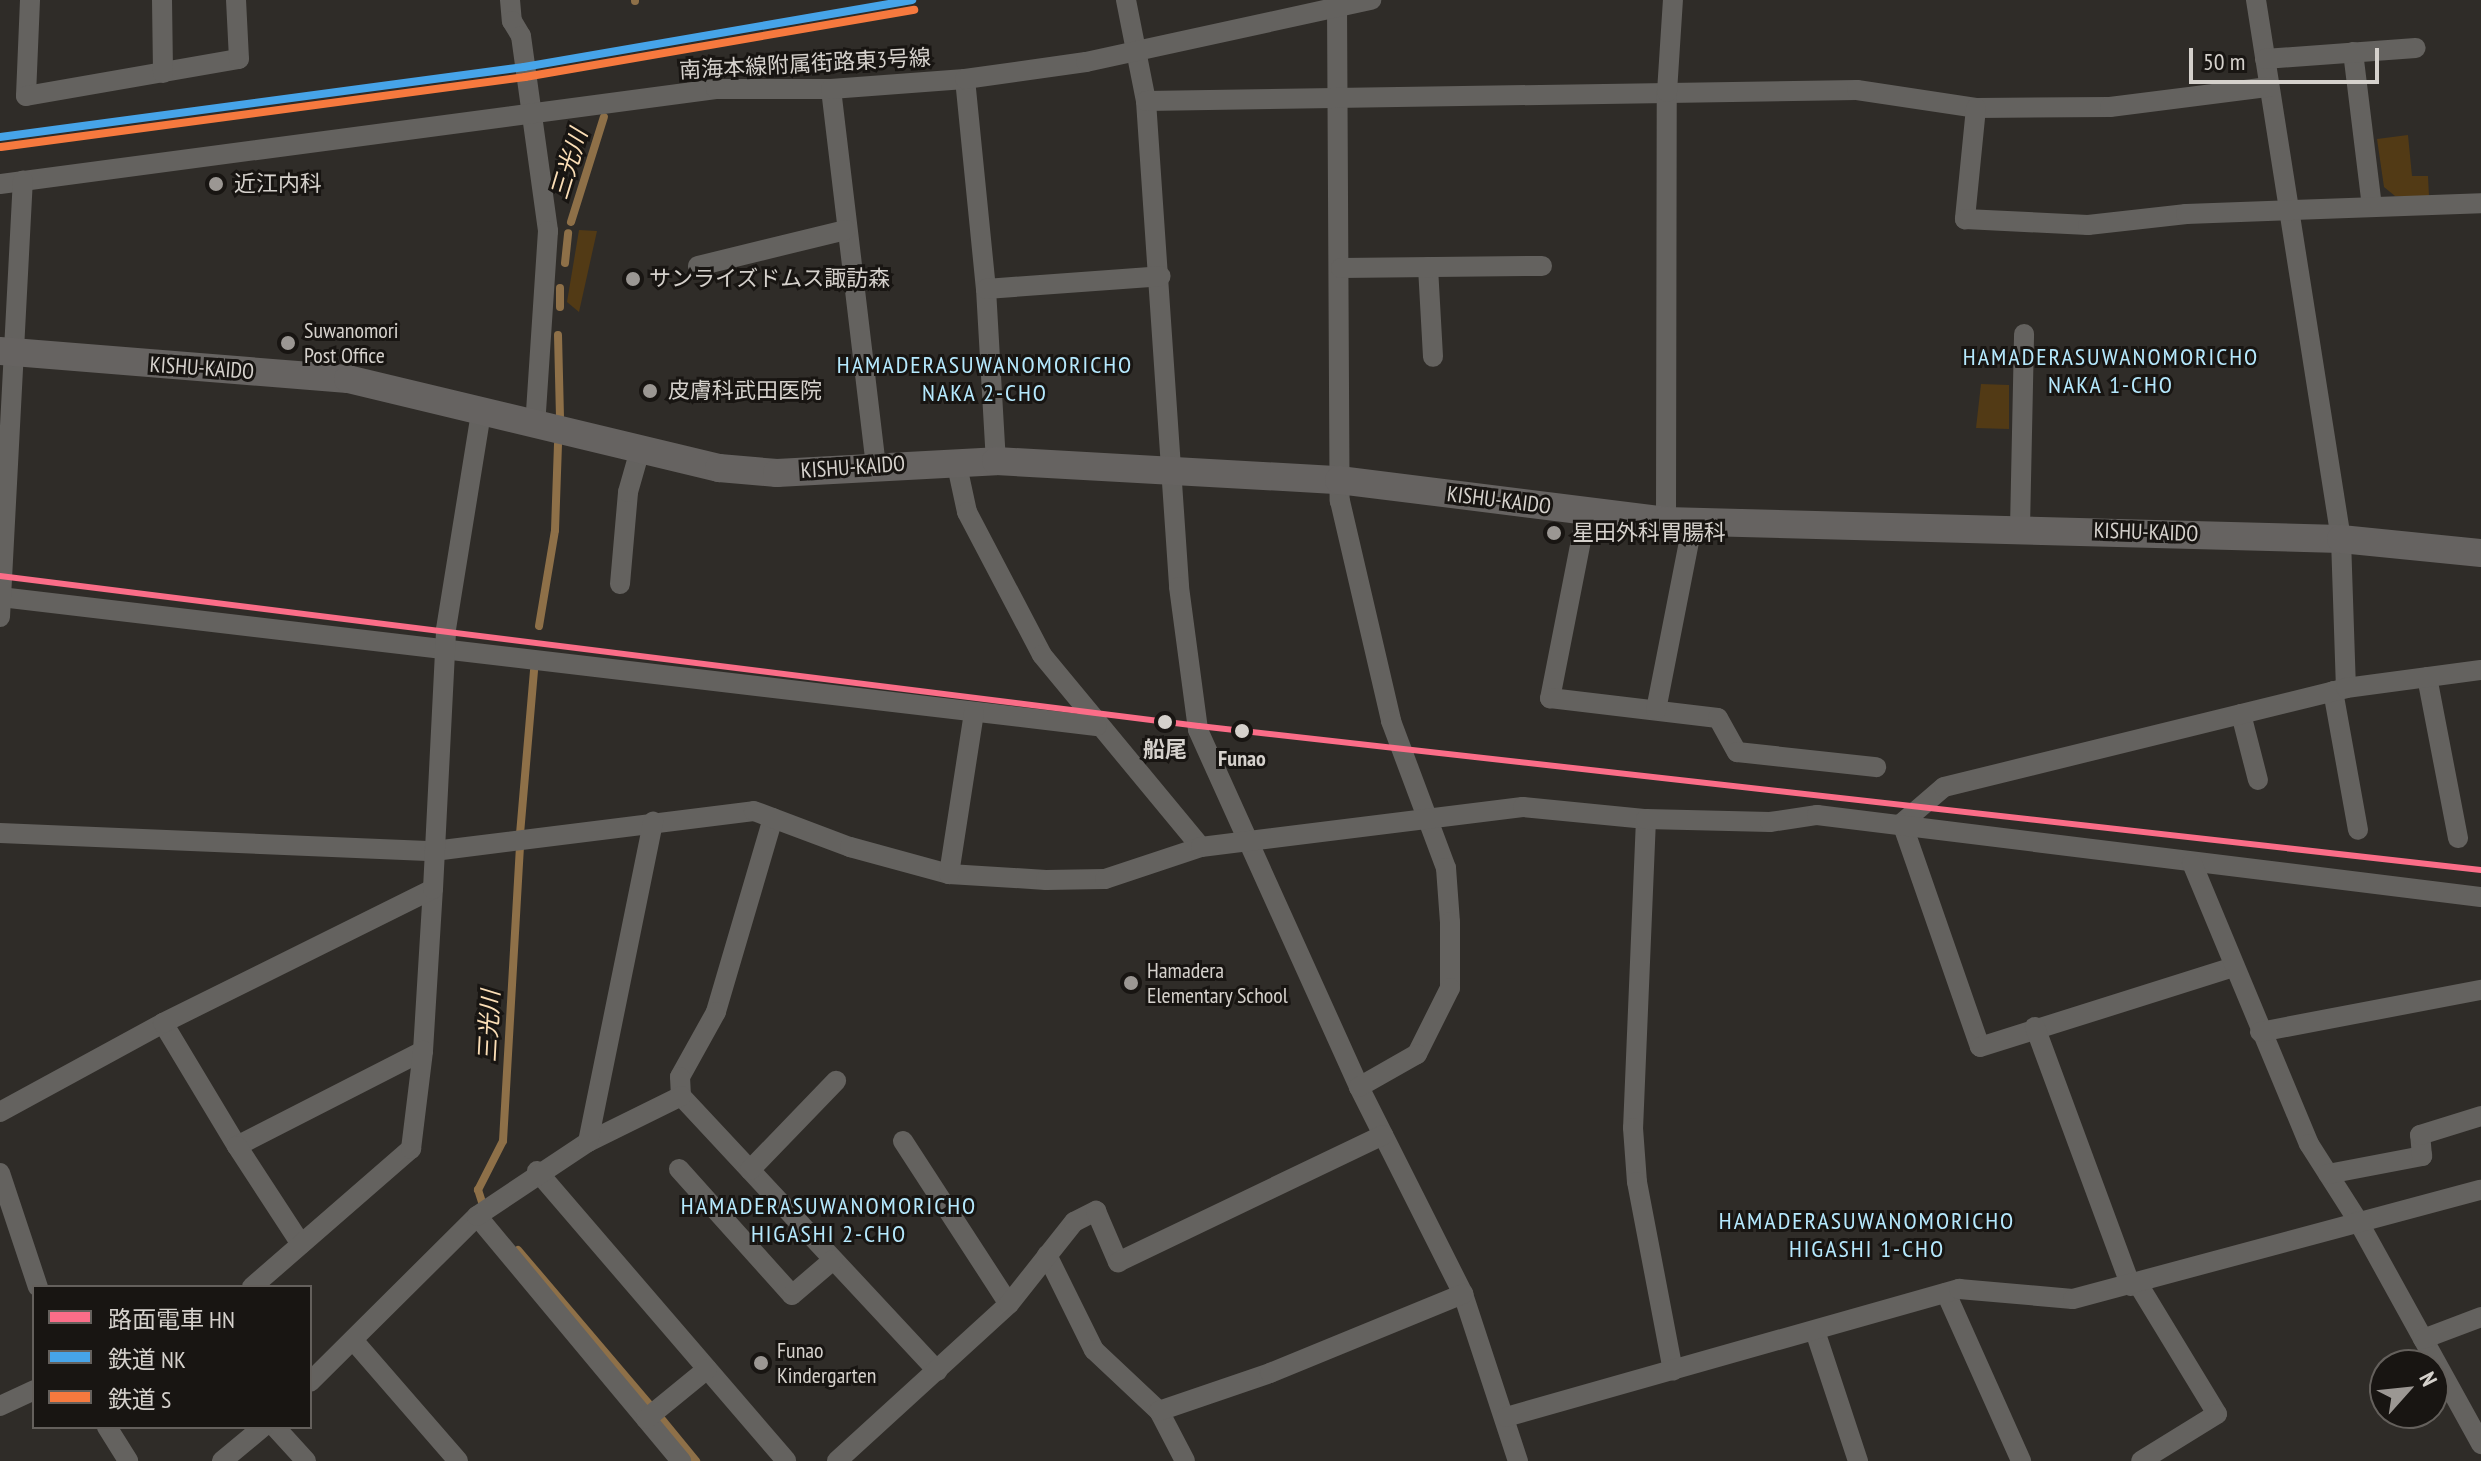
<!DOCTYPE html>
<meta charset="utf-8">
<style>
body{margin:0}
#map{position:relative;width:2481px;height:1461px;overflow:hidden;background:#2f2c28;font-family:"PT Sans Narrow","Noto Sans JP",sans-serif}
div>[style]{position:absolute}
.green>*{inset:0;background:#523a15}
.stream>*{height:8px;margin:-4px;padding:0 4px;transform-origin:4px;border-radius:4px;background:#8e7048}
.street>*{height:20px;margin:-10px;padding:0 10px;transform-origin:10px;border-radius:10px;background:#64625f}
.secondary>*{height:28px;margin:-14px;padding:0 14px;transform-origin:14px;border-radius:14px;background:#666361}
.rail-1>*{height:8px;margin:-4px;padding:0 4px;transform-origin:4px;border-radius:4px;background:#46a4e9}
.rail-2>*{height:8px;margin:-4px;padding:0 4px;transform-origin:4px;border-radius:4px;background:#f6793e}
.tram-1>*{height:6px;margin:-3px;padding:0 3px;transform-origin:3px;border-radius:3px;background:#fb6d88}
.dots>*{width:22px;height:22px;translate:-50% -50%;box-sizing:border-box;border:4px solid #181512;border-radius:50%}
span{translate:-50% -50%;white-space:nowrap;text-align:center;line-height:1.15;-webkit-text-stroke:6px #181512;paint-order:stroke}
.street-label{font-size:22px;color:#d5d1cc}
.poi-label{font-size:22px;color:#d5d1cc}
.left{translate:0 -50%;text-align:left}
.stop-label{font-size:22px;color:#d5d1cc;font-weight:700}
.water-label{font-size:24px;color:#fbdeb6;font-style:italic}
.neighbourhood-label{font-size:24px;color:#b5e9fe;letter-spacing:2px}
.legend{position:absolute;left:32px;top:1285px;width:280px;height:144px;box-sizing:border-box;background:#181512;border:2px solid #64605c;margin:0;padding:10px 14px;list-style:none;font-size:24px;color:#d5d1cc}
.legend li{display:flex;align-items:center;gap:16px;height:40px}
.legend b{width:40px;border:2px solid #64605c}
.north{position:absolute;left:2369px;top:1349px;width:80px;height:80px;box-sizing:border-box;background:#181512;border:2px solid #64605c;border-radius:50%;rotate:63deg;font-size:22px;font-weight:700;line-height:32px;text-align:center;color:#d5d1cc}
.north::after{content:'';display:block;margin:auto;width:28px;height:36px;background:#9b9793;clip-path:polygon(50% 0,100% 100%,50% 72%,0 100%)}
.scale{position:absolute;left:2189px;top:48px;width:190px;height:36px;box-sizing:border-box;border:4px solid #d5d1cc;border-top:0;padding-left:10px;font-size:24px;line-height:28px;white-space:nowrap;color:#d5d1cc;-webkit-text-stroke:6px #181512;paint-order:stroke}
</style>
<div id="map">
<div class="green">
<i style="clip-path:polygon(2408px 135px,2412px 176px,2428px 176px,2429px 196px,2395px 196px,2384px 187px,2377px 139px)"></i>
<i style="clip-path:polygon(579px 230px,597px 231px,579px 312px,567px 302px)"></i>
<i style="clip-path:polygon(1981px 384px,2009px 385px,2009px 429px,1976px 428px)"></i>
</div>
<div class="stream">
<i style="left:635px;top:1px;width:1px;rotate:-90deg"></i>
<i style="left:571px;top:222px;width:110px;rotate:-72.6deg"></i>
<i style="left:565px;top:263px;width:30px;rotate:-84deg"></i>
<i style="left:560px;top:307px;width:19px;rotate:-90deg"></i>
<i style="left:558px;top:335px;width:83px;rotate:88.6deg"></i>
<i style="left:539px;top:626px;width:97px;rotate:-80.5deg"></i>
<i style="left:555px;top:530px;width:86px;rotate:-88deg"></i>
<i style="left:520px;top:834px;width:164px;rotate:-85.1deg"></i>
<i style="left:482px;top:1202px;width:13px;rotate:-108deg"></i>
<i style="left:478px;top:1190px;width:55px;rotate:-63deg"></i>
<i style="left:503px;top:1141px;width:295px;rotate:-86.7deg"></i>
<i style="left:518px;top:1250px;width:204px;rotate:49.6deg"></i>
<i style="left:660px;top:1417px;width:57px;rotate:50.7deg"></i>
</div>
<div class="street">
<i style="left:30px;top:0;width:96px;rotate:92.4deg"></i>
<i style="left:26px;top:96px;width:216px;rotate:-9.9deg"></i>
<i style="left:239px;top:59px;width:59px;rotate:-92.9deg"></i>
<i style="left:162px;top:0;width:73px;rotate:89.2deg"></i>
<i style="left:510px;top:0;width:21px;rotate:85deg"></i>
<i style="left:512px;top:21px;width:17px;rotate:59deg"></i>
<i style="left:521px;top:36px;width:197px;rotate:82.1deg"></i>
<i style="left:548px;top:231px;width:195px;rotate:93.8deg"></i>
<i style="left:1126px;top:0;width:103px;rotate:78.8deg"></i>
<i style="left:1146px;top:101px;width:487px;rotate:86.1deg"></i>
<i style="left:1179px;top:587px;width:144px;rotate:82.4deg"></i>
<i style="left:1198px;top:730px;width:392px;rotate:65.7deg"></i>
<i style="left:1359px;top:1087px;width:232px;rotate:63.3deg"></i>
<i style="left:1463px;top:1294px;width:176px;rotate:71.8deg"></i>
<i style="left:2256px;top:0;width:546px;rotate:81.04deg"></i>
<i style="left:2341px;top:539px;width:149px;rotate:88.1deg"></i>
<i style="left:1337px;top:4px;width:497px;rotate:89.7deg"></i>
<i style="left:1340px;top:501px;width:226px;rotate:76.9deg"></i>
<i style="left:1391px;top:721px;width:157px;rotate:69.5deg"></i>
<i style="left:1446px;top:868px;width:54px;rotate:85.8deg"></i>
<i style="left:1450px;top:922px;width:66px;rotate:90deg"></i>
<i style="left:1450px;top:988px;width:74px;rotate:116.6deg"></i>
<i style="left:1417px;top:1054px;width:67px;rotate:150.4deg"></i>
<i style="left:2353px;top:52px;width:155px;rotate:83deg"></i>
<i style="left:2265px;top:59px;width:151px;rotate:-4.2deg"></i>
<i style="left:965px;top:79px;width:211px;rotate:84.3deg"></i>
<i style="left:986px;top:289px;width:172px;rotate:86.7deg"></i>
<i style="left:831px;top:89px;width:378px;rotate:83.2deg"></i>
<i style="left:1146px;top:101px;width:711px;rotate:-0.89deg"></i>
<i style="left:1857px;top:90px;width:120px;rotate:8.6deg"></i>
<i style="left:1976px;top:108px;width:134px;rotate:-0.4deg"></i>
<i style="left:2110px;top:107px;width:160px;rotate:-7.2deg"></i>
<i style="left:1976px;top:108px;width:112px;rotate:95.7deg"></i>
<i style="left:1965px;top:219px;width:123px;rotate:2.8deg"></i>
<i style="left:2088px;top:225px;width:99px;rotate:-6.4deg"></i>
<i style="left:2186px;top:214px;width:295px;rotate:-2.1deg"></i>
<i style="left:0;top:184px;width:722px;rotate:-7.56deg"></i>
<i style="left:716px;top:89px;width:115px"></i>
<i style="left:831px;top:89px;width:134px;rotate:-4.3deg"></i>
<i style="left:965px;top:79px;width:122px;rotate:-8deg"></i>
<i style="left:1086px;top:62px;width:292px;rotate:-12.3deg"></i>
<i style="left:698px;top:266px;width:152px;rotate:-13.7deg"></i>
<i style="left:1428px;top:267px;width:90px;rotate:86.8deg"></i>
<i style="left:1341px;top:268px;width:201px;rotate:-0.6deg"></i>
<i style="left:986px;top:289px;width:175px;rotate:-4.2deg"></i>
<i style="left:956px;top:461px;width:52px;rotate:77.8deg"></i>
<i style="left:967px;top:512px;width:161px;rotate:62.3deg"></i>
<i style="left:1042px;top:655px;width:249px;rotate:50.4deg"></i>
<i style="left:1587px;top:510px;width:192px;rotate:101.1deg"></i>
<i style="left:1550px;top:698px;width:169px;rotate:6.8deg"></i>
<i style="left:1718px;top:718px;width:39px;rotate:61deg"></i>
<i style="left:1737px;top:752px;width:140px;rotate:6.2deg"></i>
<i style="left:1666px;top:521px;width:429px;rotate:-89.9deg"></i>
<i style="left:1667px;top:92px;width:92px;rotate:-86.3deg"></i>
<i style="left:2020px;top:528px;width:194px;rotate:-88.8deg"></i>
<i style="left:620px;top:584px;width:92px;rotate:-85deg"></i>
<i style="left:628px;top:492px;width:44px;rotate:-74.1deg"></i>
<i style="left:0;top:597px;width:1104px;rotate:6.71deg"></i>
<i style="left:0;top:617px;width:437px;rotate:-87deg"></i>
<i style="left:2427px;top:677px;width:164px;rotate:79.1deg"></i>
<i style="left:2333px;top:691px;width:141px;rotate:79.8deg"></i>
<i style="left:1656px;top:710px;width:193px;rotate:-78.9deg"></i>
<i style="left:2241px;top:714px;width:68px;rotate:75.6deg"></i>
<i style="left:773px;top:818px;width:202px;rotate:106.4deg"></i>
<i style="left:716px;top:1012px;width:74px;rotate:119deg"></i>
<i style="left:680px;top:1077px;width:19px;rotate:87deg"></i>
<i style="left:681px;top:1096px;width:376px;rotate:47deg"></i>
<i style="left:1646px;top:819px;width:309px;rotate:92.4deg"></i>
<i style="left:1633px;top:1128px;width:54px;rotate:85.8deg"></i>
<i style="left:1637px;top:1182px;width:192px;rotate:79.2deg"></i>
<i style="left:1902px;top:823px;width:55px;rotate:-40.6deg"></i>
<i style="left:1944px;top:787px;width:414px;rotate:-13.8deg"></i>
<i style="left:2346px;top:688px;width:136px;rotate:-7.6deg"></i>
<i style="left:1902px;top:823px;width:237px;rotate:70.8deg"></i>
<i style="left:1980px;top:1047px;width:265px;rotate:-17.5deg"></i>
<i style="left:0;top:833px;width:434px;rotate:2.4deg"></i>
<i style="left:434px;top:851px;width:322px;rotate:-7.1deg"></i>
<i style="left:754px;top:811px;width:103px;rotate:20.6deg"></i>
<i style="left:850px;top:847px;width:103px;rotate:15.3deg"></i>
<i style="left:949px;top:874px;width:97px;rotate:3.5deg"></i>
<i style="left:1046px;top:880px;width:59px;rotate:-1deg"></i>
<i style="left:1105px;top:879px;width:101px;rotate:-18.4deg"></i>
<i style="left:1201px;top:847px;width:324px;rotate:-7.1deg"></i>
<i style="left:1523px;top:807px;width:124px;rotate:5.6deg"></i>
<i style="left:1646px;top:819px;width:124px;rotate:1.4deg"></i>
<i style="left:1770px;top:822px;width:48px;rotate:-8.5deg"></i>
<i style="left:1817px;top:815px;width:669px;rotate:7.04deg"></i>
<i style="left:2192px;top:863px;width:304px;rotate:67.4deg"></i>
<i style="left:2309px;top:1144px;width:91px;rotate:57.5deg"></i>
<i style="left:2358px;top:1221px;width:255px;rotate:61.1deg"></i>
<i style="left:949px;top:874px;width:163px;rotate:-81.2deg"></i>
<i style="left:163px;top:1023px;width:144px;rotate:59deg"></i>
<i style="left:237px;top:1146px;width:209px;rotate:-27.1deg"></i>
<i style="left:423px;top:1051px;width:162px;rotate:-86.5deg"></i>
<i style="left:2035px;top:1027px;width:276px;rotate:69.7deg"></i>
<i style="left:2260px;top:1032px;width:225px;rotate:-10.8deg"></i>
<i style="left:0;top:1112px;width:186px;rotate:-28.6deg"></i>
<i style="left:163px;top:1023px;width:301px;rotate:-26.4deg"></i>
<i style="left:433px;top:889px;width:260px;rotate:-87.1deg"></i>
<i style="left:446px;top:629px;width:218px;rotate:-80.8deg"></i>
<i style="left:903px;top:1141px;width:194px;rotate:57deg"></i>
<i style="left:588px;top:1142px;width:104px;rotate:-26.3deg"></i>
<i style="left:237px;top:1146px;width:117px;rotate:56.9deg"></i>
<i style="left:679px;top:1169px;width:169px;rotate:48.1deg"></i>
<i style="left:792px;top:1295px;width:54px;rotate:-40.5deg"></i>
<i style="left:750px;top:1170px;width:124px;rotate:-46deg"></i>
<i style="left:537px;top:1171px;width:382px;rotate:49.3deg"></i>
<i style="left:0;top:1173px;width:120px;rotate:71.6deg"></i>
<i style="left:2328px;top:1174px;width:96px;rotate:-10.8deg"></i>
<i style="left:2422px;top:1156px;width:21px;rotate:-95deg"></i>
<i style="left:2420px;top:1135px;width:64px;rotate:-17.3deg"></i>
<i style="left:477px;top:1216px;width:319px;rotate:50.2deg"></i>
<i style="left:1047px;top:1255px;width:106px;rotate:63.7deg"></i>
<i style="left:1094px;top:1350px;width:89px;rotate:43.2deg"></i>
<i style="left:1159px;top:1411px;width:56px;rotate:62.5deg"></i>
<i style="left:2138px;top:1284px;width:152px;rotate:58.7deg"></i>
<i style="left:2217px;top:1414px;width:89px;rotate:148.3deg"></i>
<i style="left:252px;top:1287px;width:211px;rotate:-41deg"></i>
<i style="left:411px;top:1149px;width:99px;rotate:-83deg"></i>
<i style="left:1946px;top:1293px;width:184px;rotate:65.9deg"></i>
<i style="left:1815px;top:1331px;width:137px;rotate:71.7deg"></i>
<i style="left:2423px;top:1339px;width:62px;rotate:-20.8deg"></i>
<i style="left:353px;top:1340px;width:160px;rotate:49deg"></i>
<i style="left:310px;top:1382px;width:235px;rotate:-44.8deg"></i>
<i style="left:477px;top:1216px;width:133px;rotate:-33.7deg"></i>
<i style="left:588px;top:1142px;width:327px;rotate:-78.5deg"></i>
<i style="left:0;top:1406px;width:38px;rotate:-25deg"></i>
<i style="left:1159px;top:1411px;width:117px;rotate:-18.9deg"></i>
<i style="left:1270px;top:1373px;width:209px;rotate:-22.3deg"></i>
<i style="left:1506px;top:1417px;width:471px;rotate:-15.8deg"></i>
<i style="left:1959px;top:1289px;width:114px;rotate:5deg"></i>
<i style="left:2073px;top:1299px;width:422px;rotate:-15deg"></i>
<i style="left:646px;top:1419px;width:79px;rotate:-39.3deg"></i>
<i style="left:107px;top:1427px;width:40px;rotate:58deg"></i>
<i style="left:275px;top:1427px;width:46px;rotate:47.6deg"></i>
<i style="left:222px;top:1461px;width:53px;rotate:-39.7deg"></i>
<i style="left:837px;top:1461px;width:233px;rotate:-42.4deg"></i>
<i style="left:1009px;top:1304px;width:105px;rotate:-51.6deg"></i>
<i style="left:1074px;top:1222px;width:25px;rotate:-27deg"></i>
<i style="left:1096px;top:1211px;width:56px;rotate:66.7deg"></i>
<i style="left:1118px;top:1262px;width:294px;rotate:-25.6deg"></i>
</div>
<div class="secondary">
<i style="left:0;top:351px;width:349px;rotate:4.6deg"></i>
<i style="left:348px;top:379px;width:382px;rotate:13.5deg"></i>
<i style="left:719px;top:468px;width:58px;rotate:4.9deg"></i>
<i style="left:777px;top:473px;width:219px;rotate:-3.1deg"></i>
<i style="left:996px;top:461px;width:344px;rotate:3.2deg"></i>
<i style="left:1339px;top:480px;width:330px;rotate:7.1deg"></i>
<i style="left:1666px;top:521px;width:675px;rotate:1.53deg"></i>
<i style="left:2341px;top:539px;width:141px;rotate:5.7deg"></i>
</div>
<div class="rail-1">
<i style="left:0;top:137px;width:529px;rotate:-7.61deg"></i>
<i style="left:524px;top:67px;width:394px;rotate:-9.8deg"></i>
</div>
<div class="rail-2">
<i style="left:1px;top:147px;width:529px;rotate:-7.61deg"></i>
<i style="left:525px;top:77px;width:395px;rotate:-9.8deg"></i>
</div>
<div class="tram-1">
<i style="left:0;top:576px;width:1208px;rotate:7.13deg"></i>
<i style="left:1199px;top:726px;width:1290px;rotate:6.41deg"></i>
</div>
<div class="dots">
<i style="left:216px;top:184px;background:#9b9793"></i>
<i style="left:633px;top:279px;background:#9b9793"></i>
<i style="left:288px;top:343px;background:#9b9793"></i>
<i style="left:650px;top:391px;background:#9b9793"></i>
<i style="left:1554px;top:533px;background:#9b9793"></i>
<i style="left:1165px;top:722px;background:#d5d1cc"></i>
<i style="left:1242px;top:731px;background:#d5d1cc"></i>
<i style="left:1131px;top:983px;background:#9b9793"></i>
<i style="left:761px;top:1363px;background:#9b9793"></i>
</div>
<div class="street-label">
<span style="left:805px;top:64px;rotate:-3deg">南海本線附属街路東3号線</span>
<span style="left:202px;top:368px;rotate:4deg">KISHU-KAIDO</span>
<span style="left:853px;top:467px;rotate:-4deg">KISHU-KAIDO</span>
<span style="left:1499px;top:500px;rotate:7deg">KISHU-KAIDO</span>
<span style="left:2146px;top:532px;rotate:2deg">KISHU-KAIDO</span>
</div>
<div class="poi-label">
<span class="left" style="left:234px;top:184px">近江内科</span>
<span class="left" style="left:649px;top:279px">サンライズドムス諏訪森</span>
<span class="left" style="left:304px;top:343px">Suwanomori<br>Post Office</span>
<span class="left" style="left:668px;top:391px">皮膚科武田医院</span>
<span class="left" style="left:1572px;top:533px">星田外科胃腸科</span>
<span class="left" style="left:1147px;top:983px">Hamadera<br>Elementary School</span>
<span class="left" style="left:777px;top:1363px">Funao<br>Kindergarten</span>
</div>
<div class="stop-label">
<span style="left:1165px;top:750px">船尾</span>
<span style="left:1242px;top:759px">Funao</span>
</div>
<div class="water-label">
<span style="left:569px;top:164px;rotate:-73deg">三光川</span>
<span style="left:489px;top:1026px;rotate:-87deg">三光川</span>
</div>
<div class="neighbourhood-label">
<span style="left:2111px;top:371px">HAMADERASUWANOMORICHO<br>NAKA 1-CHO</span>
<span style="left:985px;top:379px">HAMADERASUWANOMORICHO<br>NAKA 2-CHO</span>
<span style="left:829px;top:1220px">HAMADERASUWANOMORICHO<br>HIGASHI 2-CHO</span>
<span style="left:1867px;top:1235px">HAMADERASUWANOMORICHO<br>HIGASHI 1-CHO</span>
</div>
<ul class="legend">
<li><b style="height:10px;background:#fb6d88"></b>路面電車 HN</li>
<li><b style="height:10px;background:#46a4e9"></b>鉄道 NK</li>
<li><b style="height:10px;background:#f6793e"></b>鉄道 S</li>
</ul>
<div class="north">N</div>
<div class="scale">50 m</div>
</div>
